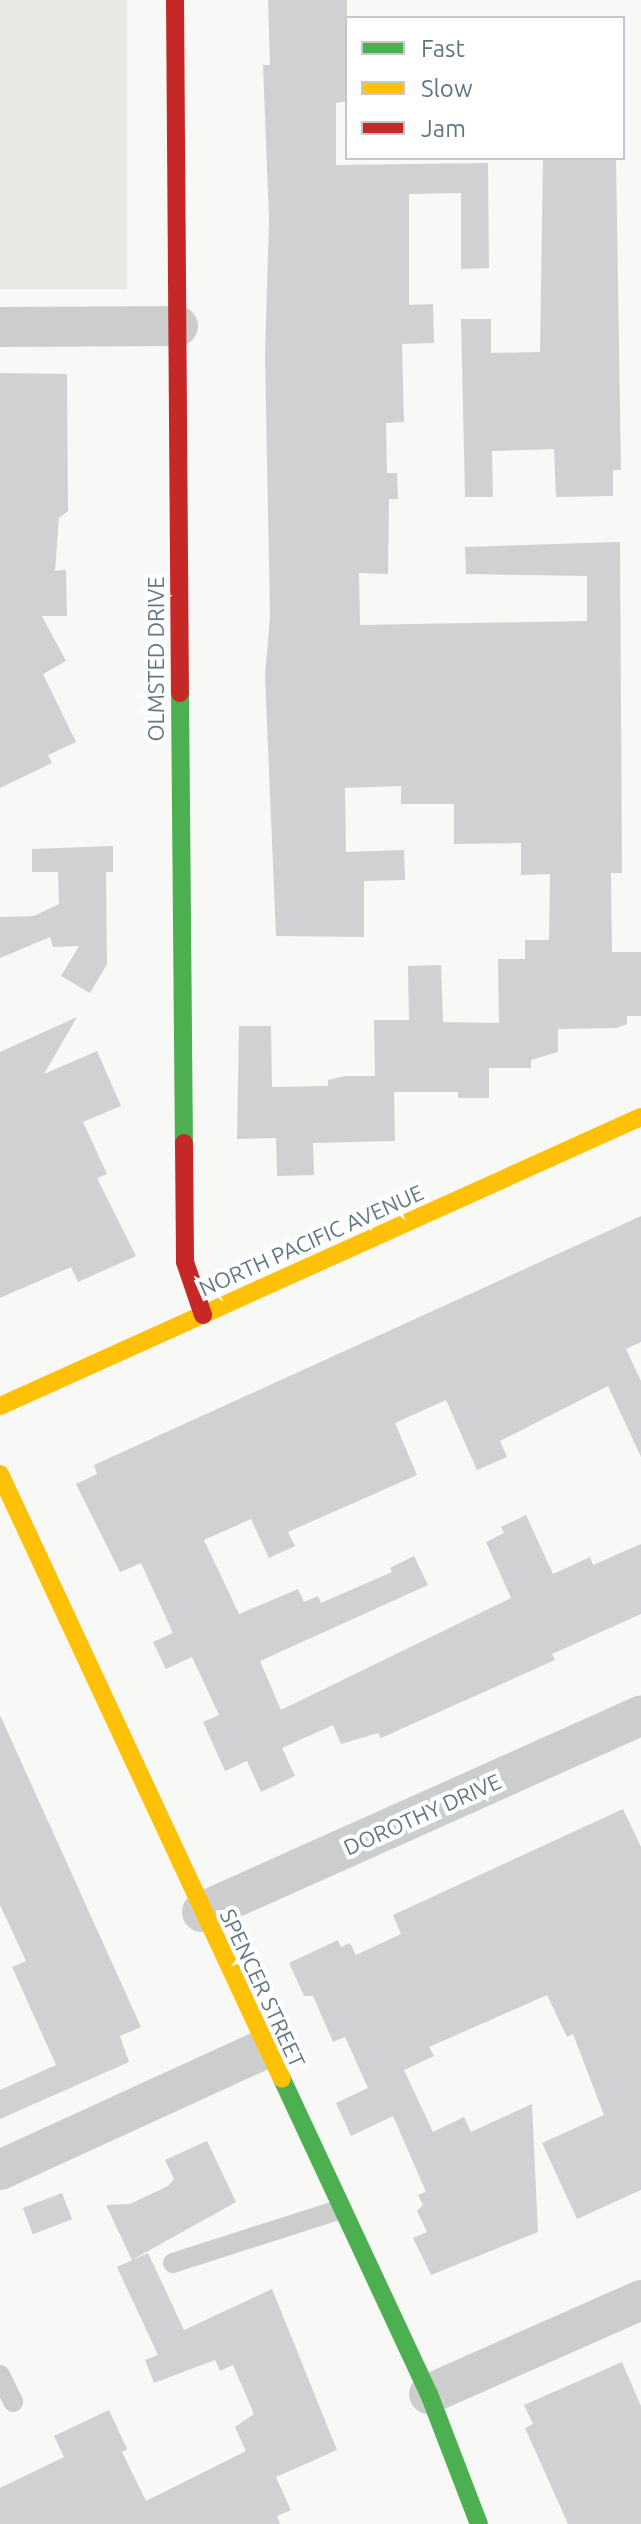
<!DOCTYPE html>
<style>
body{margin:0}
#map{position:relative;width:641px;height:2524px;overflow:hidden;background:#f8f8f7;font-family:Ubuntu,sans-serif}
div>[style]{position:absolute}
.green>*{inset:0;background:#e7eae4;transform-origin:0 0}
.building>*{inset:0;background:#cfd1d2;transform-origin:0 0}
.lane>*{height:20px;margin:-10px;padding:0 10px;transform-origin:10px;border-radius:10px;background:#cccece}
.street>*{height:40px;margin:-20px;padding:0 20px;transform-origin:20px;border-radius:20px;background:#cccece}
.fast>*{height:18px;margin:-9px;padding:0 9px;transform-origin:9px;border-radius:9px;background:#4caf50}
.slow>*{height:18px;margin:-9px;padding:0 9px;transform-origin:9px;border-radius:9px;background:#ffc107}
.jam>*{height:18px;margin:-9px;padding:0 9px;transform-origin:9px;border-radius:9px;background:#c62828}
span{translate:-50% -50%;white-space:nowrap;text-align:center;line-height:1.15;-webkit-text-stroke:8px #fff;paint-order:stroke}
.street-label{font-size:22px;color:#637782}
.legend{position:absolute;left:345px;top:16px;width:280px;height:144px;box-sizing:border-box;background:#fff;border:2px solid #c1c9cd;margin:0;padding:10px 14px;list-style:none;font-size:24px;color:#637782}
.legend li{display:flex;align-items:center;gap:16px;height:40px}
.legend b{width:40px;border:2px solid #c1c9cd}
</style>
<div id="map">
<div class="green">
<i style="left:0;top:0;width:127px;height:289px"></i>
</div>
<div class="building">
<i style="clip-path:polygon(268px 0,347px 0,347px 101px,336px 103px,336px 165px,488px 163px,489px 268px,461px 269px,461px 193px,409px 194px,409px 305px,433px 304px,434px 343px,402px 344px,404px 422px,386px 423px,387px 473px,397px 473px,398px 499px,389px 499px,388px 574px,359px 573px,360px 625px,587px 621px,587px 576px,466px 574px,465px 547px,620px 542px,622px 873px,611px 873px,612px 952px,641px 952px,641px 1016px,627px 1016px,627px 1024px,617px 1028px,558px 1029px,558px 1052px,531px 1060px,531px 1068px,489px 1068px,489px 1098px,458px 1098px,458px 1092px,394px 1092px,395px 1141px,313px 1143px,314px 1175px,277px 1176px,276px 1138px,237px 1139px,239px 1026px,271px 1026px,272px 1087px,328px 1086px,328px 1080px,345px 1076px,375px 1076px,374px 1020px,409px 1020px,408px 966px,441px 965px,443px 1022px,499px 1023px,498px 959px,525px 959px,525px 940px,549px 940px,550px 874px,521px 875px,521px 843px,454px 844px,454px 804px,401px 804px,401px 786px,345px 788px,346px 852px,404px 850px,405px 880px,364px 881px,364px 937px,276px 936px,265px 676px,270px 617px,265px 355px,269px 219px,263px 65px,270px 65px)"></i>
<i style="clip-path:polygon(543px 158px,616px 158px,621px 470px,613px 470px,613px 496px,556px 497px,554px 449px,492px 451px,493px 497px,465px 497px,461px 319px,491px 319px,491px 353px,540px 352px)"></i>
<i style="clip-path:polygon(0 373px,67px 374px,68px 511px,59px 518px,55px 571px,66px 570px,67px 616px,42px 616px,66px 661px,43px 674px,76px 742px,48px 755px,52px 763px,0 788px)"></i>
<i style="clip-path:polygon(113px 846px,113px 872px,106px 872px,107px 964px,90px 993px,61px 976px,79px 946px,53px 947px,50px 937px,0 958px,0 917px,34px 916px,59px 904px,58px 872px,32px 872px,32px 849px)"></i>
<i style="clip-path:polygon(77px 1017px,44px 1074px,97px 1051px,121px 1106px,83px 1122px,107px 1174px,97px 1178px,136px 1256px,78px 1282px,71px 1267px,0 1298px,0 1052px)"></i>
<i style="clip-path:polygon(641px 1216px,641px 1342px,626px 1349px,641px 1381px,641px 1457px,608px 1386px,500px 1441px,507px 1457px,477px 1470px,446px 1400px,395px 1423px,417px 1475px,288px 1532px,295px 1546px,269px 1558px,251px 1519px,204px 1540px,239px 1614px,298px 1589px,304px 1602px,318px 1596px,321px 1603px,392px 1572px,390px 1568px,414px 1556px,428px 1585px,260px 1661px,281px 1710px,511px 1598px,486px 1542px,504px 1533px,501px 1527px,526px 1515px,553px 1574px,590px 1557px,593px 1565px,641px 1544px,641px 1614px,552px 1654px,555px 1660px,381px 1738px,378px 1733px,341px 1744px,333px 1725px,282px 1748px,295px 1776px,261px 1792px,247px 1761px,225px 1771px,203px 1722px,219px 1715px,192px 1657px,166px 1669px,153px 1642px,173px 1633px,141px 1563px,120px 1572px,76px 1484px,97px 1474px,94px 1465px)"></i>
<i style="clip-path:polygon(0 1715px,141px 2027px,120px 2036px,129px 2062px,0 2119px,0 2090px,56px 2065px,12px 1967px,26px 1961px,0 1905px)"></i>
<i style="clip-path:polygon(623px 1809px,641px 1847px,641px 2190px,577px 2219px,542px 2143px,604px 2115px,573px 2034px,567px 2037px,547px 1995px,429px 2047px,434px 2056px,404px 2070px,433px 2132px,464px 2117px,471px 2132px,532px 2104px,538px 2232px,431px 2275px,413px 2238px,427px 2232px,417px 2211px,423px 2205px,418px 2195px,426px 2192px,393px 2116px,351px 2136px,336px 2103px,368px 2088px,345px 2037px,333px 2042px,313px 1996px,304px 1996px,289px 1963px,338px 1940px,341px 1947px,350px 1943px,356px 1955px,401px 1934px,393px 1915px)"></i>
<i style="clip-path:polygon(207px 2141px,236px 2202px,132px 2260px,106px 2205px,130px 2204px,168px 2186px,174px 2179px,165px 2160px)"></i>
<i style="left:62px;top:2193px;width:28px;height:42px;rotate:69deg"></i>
<i style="clip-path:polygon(148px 2253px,184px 2330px,272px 2289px,337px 2450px,276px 2477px,291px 2510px,277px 2516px,280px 2524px,0 2524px,0 2488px,64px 2457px,54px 2436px,109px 2410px,127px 2449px,122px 2452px,146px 2501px,246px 2451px,235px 2427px,254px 2414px,233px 2365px,220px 2371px,215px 2360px,154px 2383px,145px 2360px,158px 2355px,117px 2267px)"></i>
<i style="clip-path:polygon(622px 2362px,641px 2406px,641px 2524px,568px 2524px,525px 2428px,533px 2424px,524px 2405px)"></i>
</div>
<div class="lane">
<i style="left:173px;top:2263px;width:176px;rotate:-17.8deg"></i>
<i style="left:0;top:2375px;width:30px;rotate:64deg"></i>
</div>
<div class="street">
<i style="left:0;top:327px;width:178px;rotate:-0.3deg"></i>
<i style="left:202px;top:1912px;width:481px;rotate:-24.1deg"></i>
<i style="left:0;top:2170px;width:290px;rotate:-24.6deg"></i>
<i style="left:429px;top:2394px;width:232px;rotate:-23.9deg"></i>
</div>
<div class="fast">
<i style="left:180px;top:693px;width:450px;rotate:89.5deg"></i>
<i style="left:282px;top:2079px;width:348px;rotate:65deg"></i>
<i style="left:429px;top:2394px;width:139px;rotate:69deg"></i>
</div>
<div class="slow">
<i style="left:0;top:1406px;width:703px;rotate:-24.27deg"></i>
<i style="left:0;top:1474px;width:667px;rotate:65.01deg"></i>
</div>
<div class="jam">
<i style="left:175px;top:0;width:693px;rotate:89.59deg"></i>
<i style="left:184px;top:1143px;width:119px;rotate:89.5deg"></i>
<i style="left:185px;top:1262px;width:56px;rotate:71.2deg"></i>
</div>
<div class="street-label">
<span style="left:156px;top:659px;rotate:-90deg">OLMSTED DRIVE</span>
<span style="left:311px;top:1240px;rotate:-24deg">NORTH PACIFIC AVENUE</span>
<span style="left:422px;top:1814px;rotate:-24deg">DOROTHY DRIVE</span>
<span style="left:263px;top:1988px;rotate:65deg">SPENCER STREET</span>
</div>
<ul class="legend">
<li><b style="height:10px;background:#4caf50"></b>Fast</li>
<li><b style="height:10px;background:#ffc107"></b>Slow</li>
<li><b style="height:10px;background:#c62828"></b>Jam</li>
</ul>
</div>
